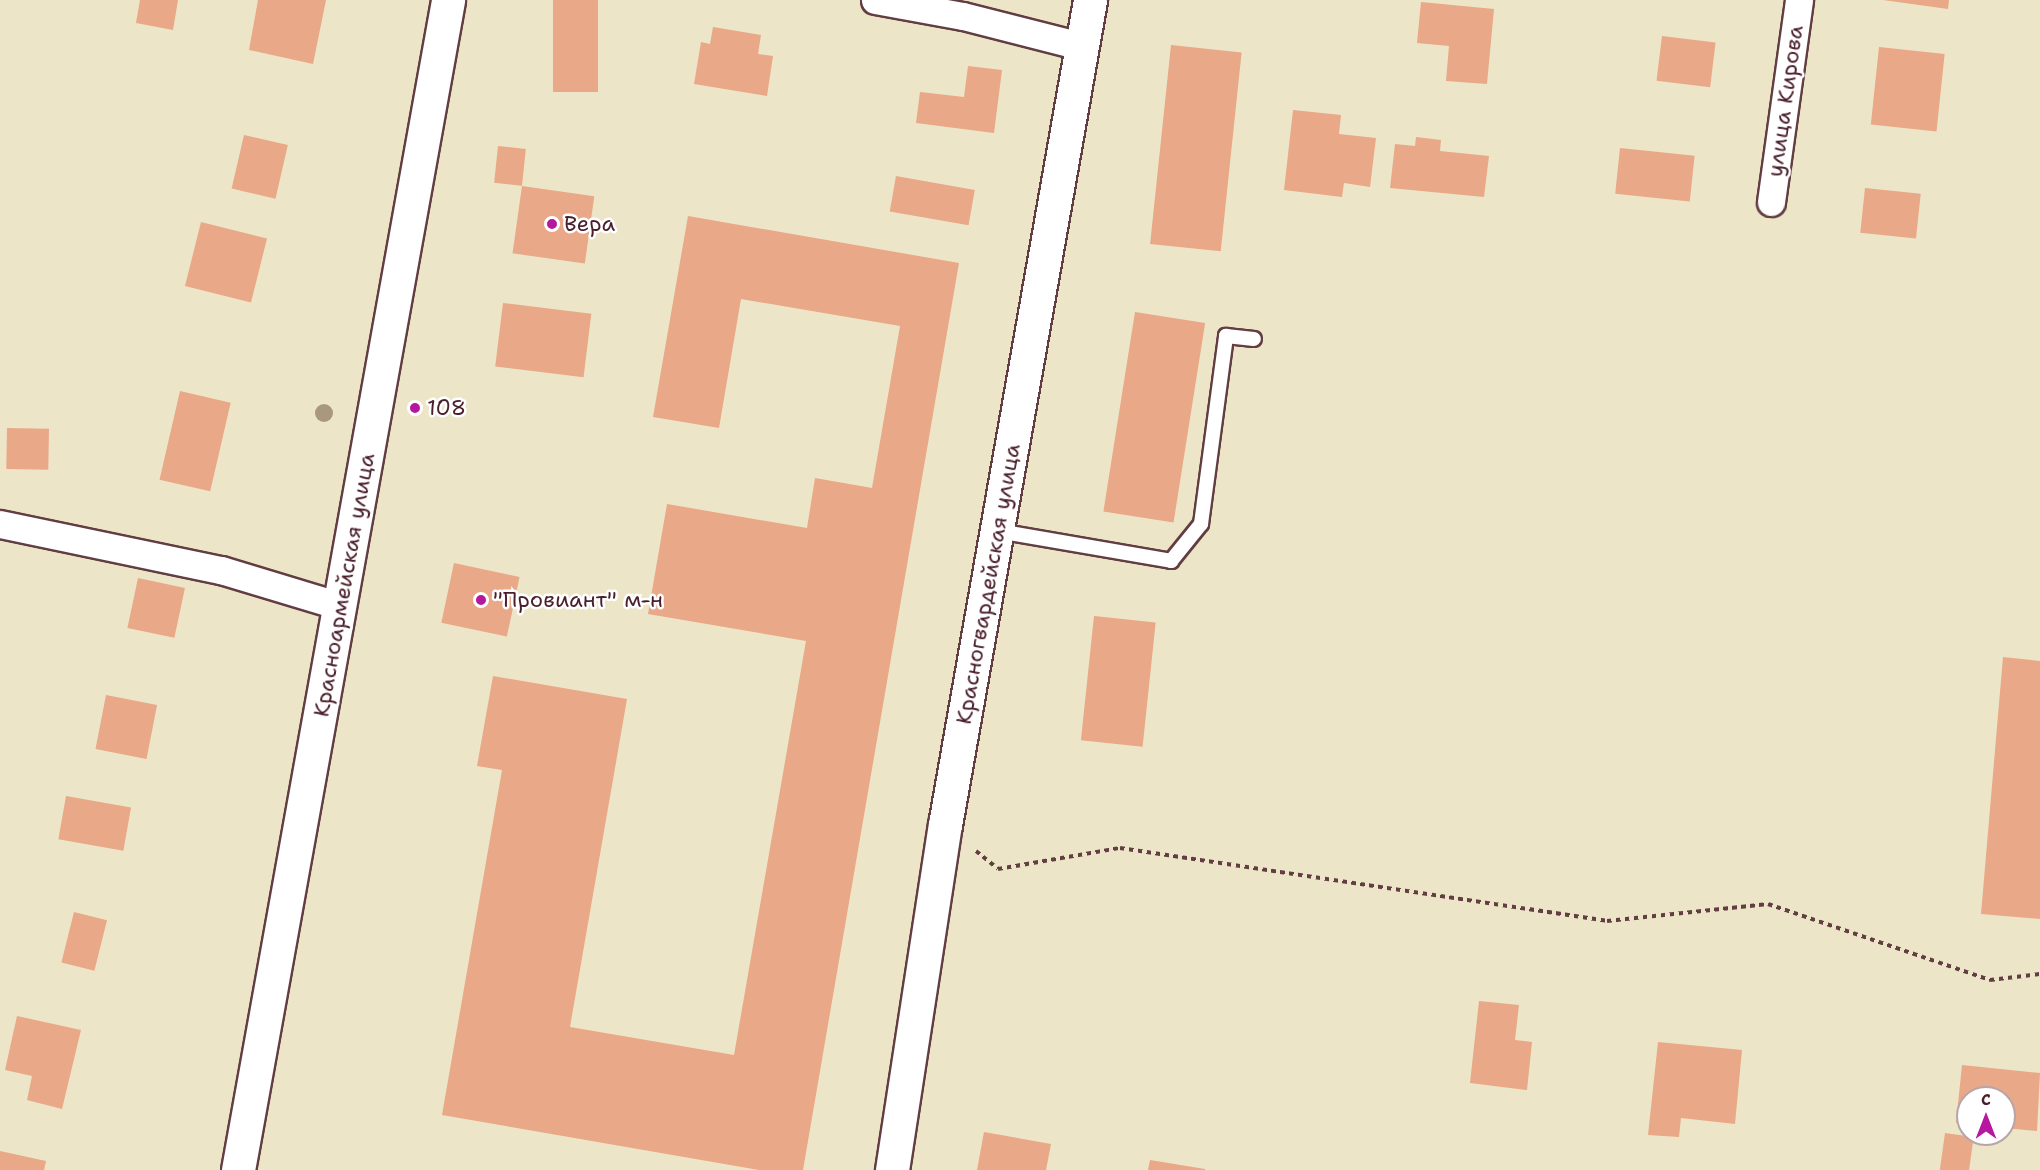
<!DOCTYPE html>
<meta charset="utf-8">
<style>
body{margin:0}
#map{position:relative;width:2040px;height:1170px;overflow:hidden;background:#ede5c7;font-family:"Shantell Sans",sans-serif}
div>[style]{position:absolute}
.building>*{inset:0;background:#e9a887;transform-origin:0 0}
.path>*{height:4px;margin-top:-2px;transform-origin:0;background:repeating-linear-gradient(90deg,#623d42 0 4.5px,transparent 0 9px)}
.roads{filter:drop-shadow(2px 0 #623d42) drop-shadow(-2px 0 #623d42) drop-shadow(0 2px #623d42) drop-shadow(0 -2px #623d42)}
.lane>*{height:14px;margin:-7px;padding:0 7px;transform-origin:7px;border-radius:7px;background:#fff}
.street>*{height:27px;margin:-13.5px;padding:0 13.5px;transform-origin:13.5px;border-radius:13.5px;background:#fff}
.secondary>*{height:33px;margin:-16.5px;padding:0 16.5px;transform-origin:16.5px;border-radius:16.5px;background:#fff}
.trees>*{width:18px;height:18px;margin:-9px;border-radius:50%;background:#a9987d}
.dots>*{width:16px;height:16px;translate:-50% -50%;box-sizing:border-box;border:3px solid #fff;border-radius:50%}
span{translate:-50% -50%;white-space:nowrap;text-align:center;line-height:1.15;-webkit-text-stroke:5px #fff;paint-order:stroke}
.street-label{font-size:22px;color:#4a1f2b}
.poi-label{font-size:22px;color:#4a1f2b}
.left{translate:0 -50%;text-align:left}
.north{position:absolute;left:1956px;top:1086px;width:60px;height:60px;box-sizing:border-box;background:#fff;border:2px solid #b7a5aa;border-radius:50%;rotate:0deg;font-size:16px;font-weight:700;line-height:24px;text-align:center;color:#4a1f2b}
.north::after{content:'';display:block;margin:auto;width:21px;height:27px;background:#b5179e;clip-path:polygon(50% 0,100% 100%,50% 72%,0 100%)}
</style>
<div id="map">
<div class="building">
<i style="clip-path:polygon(140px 0,178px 0,173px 30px,136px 23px)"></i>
<i style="clip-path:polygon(258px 0,326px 0,313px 64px,249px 50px)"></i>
<i style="left:553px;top:0;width:45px;height:92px"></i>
<i style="clip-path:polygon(1883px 0,1949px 0,1948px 9px)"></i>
<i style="clip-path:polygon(1421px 2px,1494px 9px,1487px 84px,1446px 81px,1449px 46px,1417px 43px)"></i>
<i style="clip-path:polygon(713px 27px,761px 35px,758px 54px,773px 56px,767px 96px,694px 84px,701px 42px,710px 44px)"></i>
<i style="left:1662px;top:36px;width:54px;height:45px;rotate:7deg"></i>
<i style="left:1171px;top:45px;width:71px;height:200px;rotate:6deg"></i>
<i style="left:1879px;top:47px;width:66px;height:78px;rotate:6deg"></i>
<i style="clip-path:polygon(968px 66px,1002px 70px,994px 133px,916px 123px,920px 92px,964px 97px)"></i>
<i style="clip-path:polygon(1293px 110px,1341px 115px,1339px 134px,1376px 138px,1370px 187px,1344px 183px,1342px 197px,1284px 190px)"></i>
<i style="left:244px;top:135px;width:45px;height:55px;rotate:13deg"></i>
<i style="clip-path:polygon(1416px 137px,1441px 140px,1440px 151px,1489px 156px,1484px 197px,1390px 188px,1395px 144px,1415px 146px)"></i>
<i style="left:498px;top:146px;width:28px;height:37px;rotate:6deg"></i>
<i style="left:1620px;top:148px;width:75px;height:46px;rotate:6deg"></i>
<i style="left:896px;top:176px;width:80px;height:36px;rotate:10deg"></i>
<i style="left:522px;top:186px;width:73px;height:68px;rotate:8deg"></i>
<i style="left:1865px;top:188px;width:56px;height:45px;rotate:6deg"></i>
<i style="clip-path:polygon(688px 216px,959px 263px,803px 1170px,759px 1170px,442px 1115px,502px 770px,477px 766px,493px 676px,627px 699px,570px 1027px,734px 1055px,806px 641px,648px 614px,667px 504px,807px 528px,815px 478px,872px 488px,900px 326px,741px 299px,719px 428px,653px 417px)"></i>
<i style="left:201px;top:222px;width:68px;height:66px;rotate:14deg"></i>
<i style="left:503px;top:303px;width:89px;height:64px;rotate:7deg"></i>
<i style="left:1135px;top:312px;width:71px;height:202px;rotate:9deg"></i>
<i style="left:180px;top:391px;width:52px;height:91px;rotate:13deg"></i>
<i style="left:7px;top:428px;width:42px;height:41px;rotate:1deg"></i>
<i style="left:454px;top:563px;width:67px;height:61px;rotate:12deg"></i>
<i style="left:138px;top:578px;width:48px;height:51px;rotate:12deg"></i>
<i style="left:1094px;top:616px;width:62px;height:125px;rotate:6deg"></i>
<i style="clip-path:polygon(2003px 657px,2040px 661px,2040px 919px,1981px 914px)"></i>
<i style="left:106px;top:695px;width:52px;height:55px;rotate:11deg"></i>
<i style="left:66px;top:796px;width:66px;height:44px;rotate:10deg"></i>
<i style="left:74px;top:912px;width:34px;height:52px;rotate:14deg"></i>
<i style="clip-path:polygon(1479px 1001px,1519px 1005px,1515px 1040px,1532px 1042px,1527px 1090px,1470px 1083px)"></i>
<i style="clip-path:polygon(17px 1016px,81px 1030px,62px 1109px,27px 1100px,32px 1076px,5px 1070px)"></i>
<i style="clip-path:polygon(1658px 1042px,1742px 1050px,1735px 1124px,1681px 1118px,1679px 1137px,1648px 1135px)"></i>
<i style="clip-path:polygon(1962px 1065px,2040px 1073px,2037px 1131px,2004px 1128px,2004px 1098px,1968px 1098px,1968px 1124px,1956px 1123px)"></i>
<i style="clip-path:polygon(984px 1132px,1051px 1144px,1046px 1170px,977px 1170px)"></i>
<i style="left:1945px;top:1133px;width:29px;height:37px;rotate:8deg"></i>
<i style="clip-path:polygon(0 1151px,46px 1161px,44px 1170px,0 1170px)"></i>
<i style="clip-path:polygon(1150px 1160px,1205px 1169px,1205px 1170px,1148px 1170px)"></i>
</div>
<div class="path">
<i style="left:976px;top:851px;width:28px;rotate:39deg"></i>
<i style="left:998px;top:869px;width:124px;rotate:-9.8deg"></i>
<i style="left:1120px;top:848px;width:492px;rotate:8.5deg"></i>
<i style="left:1607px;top:921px;width:162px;rotate:-6deg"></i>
<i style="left:1768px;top:904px;width:235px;rotate:18.9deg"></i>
<i style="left:1990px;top:980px;width:50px;rotate:-6.8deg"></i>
</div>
<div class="roads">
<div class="lane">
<i style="left:998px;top:531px;width:176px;rotate:9.8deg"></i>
<i style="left:1171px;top:561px;width:48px;rotate:-51deg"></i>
<i style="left:1201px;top:524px;width:190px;rotate:-82.4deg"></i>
<i style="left:1226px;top:336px;width:28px;rotate:6deg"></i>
</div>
<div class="street">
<i style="left:875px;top:0;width:89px;rotate:10.3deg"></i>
<i style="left:963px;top:16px;width:122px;rotate:14.3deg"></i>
<i style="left:1771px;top:202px;width:204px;rotate:-82.1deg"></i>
<i style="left:0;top:524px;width:226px;rotate:11.8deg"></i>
<i style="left:221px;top:570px;width:124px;rotate:16.8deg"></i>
</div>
<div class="secondary">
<i style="left:238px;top:1170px;width:1189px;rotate:-79.82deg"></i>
<i style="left:892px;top:1170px;width:349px;rotate:-81.3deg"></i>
<i style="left:945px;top:825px;width:838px;rotate:-80.03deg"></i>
</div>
</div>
<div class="trees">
<i style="left:324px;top:413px"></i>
</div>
<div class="dots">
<i style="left:552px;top:224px;background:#b5179e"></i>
<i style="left:415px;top:408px;background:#b5179e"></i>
<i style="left:481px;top:600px;background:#b5179e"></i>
</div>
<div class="street-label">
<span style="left:1785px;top:101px;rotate:-82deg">улица Кирова</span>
<span style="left:988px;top:584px;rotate:-80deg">Красногвардейская улица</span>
<span style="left:344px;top:585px;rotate:-80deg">Красноармейская улица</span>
</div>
<div class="poi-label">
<span class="left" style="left:564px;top:224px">Вера</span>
<span class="left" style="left:427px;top:408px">108</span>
<span class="left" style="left:493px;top:600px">"Провиант" м-н</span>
</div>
<div class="north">С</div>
</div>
